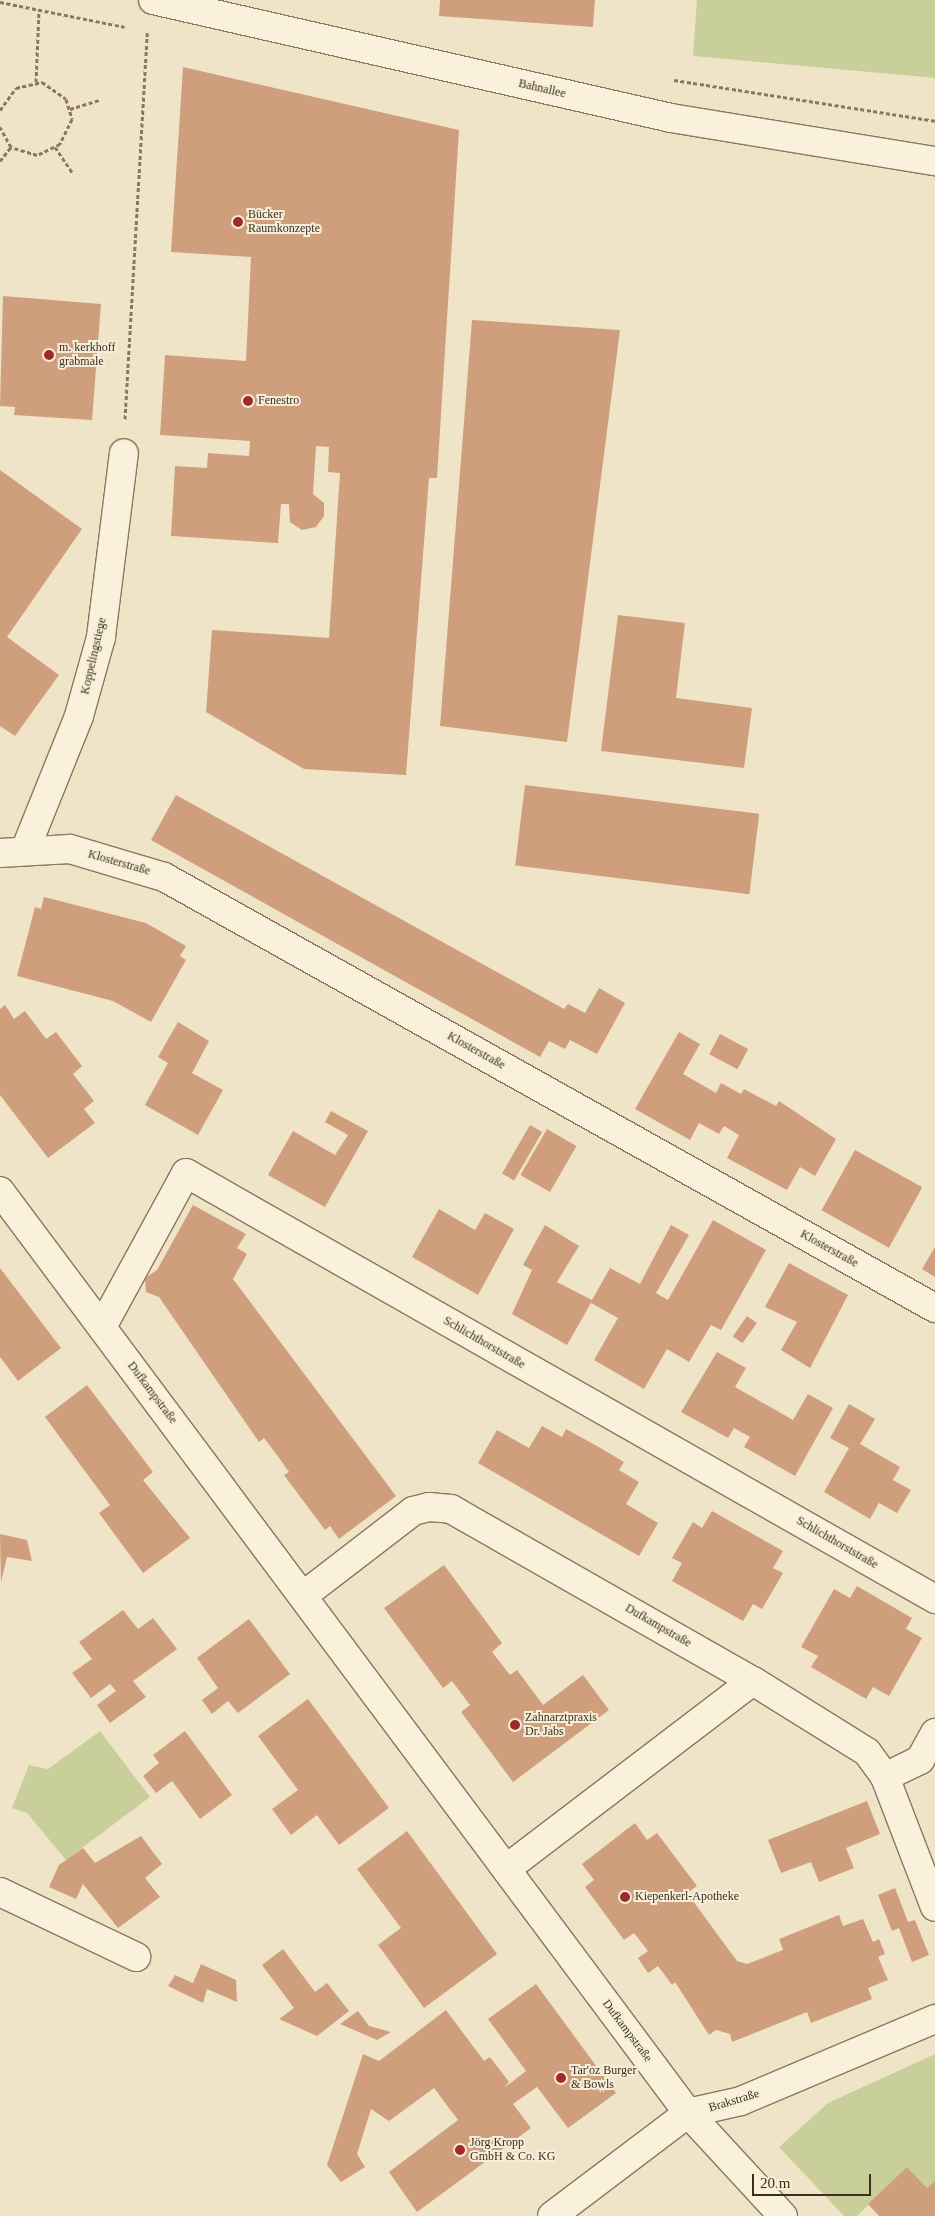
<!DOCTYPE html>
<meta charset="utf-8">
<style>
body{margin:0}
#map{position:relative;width:935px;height:2216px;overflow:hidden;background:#f0e4c8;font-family:Georgia,serif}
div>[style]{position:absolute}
.green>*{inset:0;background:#c9cf9b}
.building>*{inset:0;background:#cf9f7d;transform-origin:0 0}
.path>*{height:3px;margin-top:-1.5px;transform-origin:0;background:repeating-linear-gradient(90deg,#8d765c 0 4px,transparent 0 6.5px)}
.roads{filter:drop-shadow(1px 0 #8d765c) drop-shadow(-1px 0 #8d765c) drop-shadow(0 1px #8d765c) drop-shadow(0 -1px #8d765c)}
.minor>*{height:28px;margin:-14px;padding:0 14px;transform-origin:14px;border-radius:14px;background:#faf1dc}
.dots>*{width:14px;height:14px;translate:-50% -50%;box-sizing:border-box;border:2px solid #f7eed8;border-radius:50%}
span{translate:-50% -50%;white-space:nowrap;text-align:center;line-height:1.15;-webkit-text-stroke:4px #f7eed8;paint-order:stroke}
.street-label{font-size:12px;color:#3d2e20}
.poi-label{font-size:12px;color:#3d2e20}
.left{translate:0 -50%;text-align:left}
.scale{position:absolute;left:752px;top:2174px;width:119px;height:22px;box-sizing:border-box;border:2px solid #3d2e20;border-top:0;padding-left:6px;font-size:15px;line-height:18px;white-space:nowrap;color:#3d2e20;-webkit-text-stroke:4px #f7eed8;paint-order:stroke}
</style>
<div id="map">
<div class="green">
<i style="clip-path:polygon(697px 0,935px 0,935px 78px,693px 56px)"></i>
<i style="clip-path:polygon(100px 1731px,150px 1797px,66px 1860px,27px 1813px,12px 1808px,29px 1765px,48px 1769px)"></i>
<i style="clip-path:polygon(935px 2054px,935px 2181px,927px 2188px,907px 2167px,857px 2216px,844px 2216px,779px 2147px,828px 2103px)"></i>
</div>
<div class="building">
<i style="clip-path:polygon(440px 0,595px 0,593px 27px,439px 16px)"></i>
<i style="clip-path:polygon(183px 67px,459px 130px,437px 478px,429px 478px,406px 775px,304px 769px,206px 712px,212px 630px,329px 638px,340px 473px,328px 472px,329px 447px,316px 446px,313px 494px,324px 503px,324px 516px,316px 527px,302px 530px,290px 522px,289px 504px,281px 504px,278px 543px,171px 536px,175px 466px,207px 468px,208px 453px,249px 456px,250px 441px,160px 435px,165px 355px,246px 361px,251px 257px,171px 252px)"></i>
<i style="clip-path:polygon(3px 296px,101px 304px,92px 420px,14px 415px,15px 407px,0 406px)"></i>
<i style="clip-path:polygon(472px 320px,620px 330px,567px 742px,440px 726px)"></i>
<i style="clip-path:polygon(0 470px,82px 529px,7px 637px,59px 675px,15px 736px,0 726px)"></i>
<i style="clip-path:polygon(618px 615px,685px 623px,676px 698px,752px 708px,744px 768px,601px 751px)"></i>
<i style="left:525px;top:785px;width:236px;height:81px;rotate:7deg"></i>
<i style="clip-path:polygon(176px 795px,564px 1009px,568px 1004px,585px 1013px,599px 988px,625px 1003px,597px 1054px,570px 1040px,565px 1049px,549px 1041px,540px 1057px,151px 840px)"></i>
<i style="clip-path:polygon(44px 897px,146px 923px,186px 946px,180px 956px,186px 960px,151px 1022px,113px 1001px,17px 976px,35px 907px,41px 909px)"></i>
<i style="clip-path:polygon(5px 1005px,14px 1019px,25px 1011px,46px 1039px,56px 1032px,82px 1066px,73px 1074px,94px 1101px,84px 1109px,95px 1123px,48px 1158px,0 1095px,0 1009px)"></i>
<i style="clip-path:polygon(178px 1022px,209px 1041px,192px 1073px,223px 1090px,198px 1135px,145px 1105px,168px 1063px,158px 1057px)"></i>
<i style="clip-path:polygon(679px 1032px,700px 1044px,683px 1074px,716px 1093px,721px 1083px,741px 1094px,744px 1089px,776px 1106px,779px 1101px,836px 1139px,815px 1176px,800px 1167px,787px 1190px,727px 1158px,739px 1135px,724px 1126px,719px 1134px,699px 1123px,690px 1140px,635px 1109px)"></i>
<i style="left:720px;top:1034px;width:32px;height:23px;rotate:28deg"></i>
<i style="clip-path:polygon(331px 1111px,368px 1131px,325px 1207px,268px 1175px,293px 1131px,335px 1155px,348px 1135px,325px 1122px)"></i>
<i style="left:530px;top:1125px;width:14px;height:56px;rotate:30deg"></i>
<i style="left:547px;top:1129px;width:34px;height:53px;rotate:30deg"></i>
<i style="left:855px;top:1150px;width:77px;height:69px;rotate:29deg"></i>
<i style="clip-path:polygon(193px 1205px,246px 1234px,237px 1248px,247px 1254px,233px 1279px,396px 1496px,339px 1539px,330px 1526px,325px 1530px,284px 1475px,289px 1472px,277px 1455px,264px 1438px,259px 1442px,159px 1297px,146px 1292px,145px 1278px,157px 1270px)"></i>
<i style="clip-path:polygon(439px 1209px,475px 1230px,485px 1213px,514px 1229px,478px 1295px,412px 1257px)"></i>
<i style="clip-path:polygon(713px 1220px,766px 1250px,721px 1330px,711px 1325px,689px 1362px,667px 1349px,644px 1389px,594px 1360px,618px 1318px,591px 1303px,567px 1345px,512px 1314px,532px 1270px,523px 1265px,545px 1225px,579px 1246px,557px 1282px,592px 1300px,610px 1268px,640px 1284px,671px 1225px,689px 1235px,656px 1293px,668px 1300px)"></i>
<i style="clip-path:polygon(935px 1247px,935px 1277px,922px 1269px)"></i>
<i style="clip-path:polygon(789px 1263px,848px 1295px,810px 1368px,781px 1350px,797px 1322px,765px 1307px)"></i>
<i style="clip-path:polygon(0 1268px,61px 1348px,18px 1381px,0 1357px)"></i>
<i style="left:747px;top:1316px;width:12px;height:25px;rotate:35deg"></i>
<i style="clip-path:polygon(717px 1352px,746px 1368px,735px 1387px,793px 1420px,808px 1394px,833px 1408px,795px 1476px,744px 1447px,750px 1437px,734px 1428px,728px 1438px,681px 1412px)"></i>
<i style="clip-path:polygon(87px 1385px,153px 1472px,143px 1480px,190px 1538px,143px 1573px,99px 1513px,110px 1505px,45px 1417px)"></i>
<i style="clip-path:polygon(849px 1404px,875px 1419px,860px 1444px,900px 1467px,893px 1480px,911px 1490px,897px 1513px,879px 1503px,870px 1519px,824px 1492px,849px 1448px,830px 1438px)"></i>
<i style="clip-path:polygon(542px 1426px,562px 1437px,566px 1429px,597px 1446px,624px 1462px,619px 1470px,639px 1482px,626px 1504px,658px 1523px,639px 1556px,478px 1463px,497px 1430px,529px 1448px)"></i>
<i style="clip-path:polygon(712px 1511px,783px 1551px,773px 1568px,783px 1573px,762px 1609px,753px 1604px,743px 1621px,672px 1581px,682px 1563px,672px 1558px,693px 1522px,702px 1528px)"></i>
<i style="clip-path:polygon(0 1534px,27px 1540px,32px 1561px,7px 1557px,1px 1582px)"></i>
<i style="clip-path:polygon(444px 1565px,502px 1643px,492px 1652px,510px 1675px,517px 1670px,543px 1705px,583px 1675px,609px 1710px,513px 1782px,461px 1712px,470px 1705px,452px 1681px,443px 1688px,384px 1608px)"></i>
<i style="clip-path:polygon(857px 1586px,912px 1618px,906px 1629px,922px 1638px,889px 1696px,873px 1687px,866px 1699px,811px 1667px,818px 1656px,801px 1647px,834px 1589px,850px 1598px)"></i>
<i style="clip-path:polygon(123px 1610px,138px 1629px,153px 1618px,177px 1649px,133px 1681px,146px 1697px,110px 1723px,97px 1705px,116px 1691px,110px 1684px,91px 1698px,72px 1673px,92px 1659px,79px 1642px)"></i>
<i style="clip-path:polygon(249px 1619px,290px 1674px,238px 1713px,228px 1701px,212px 1714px,202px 1700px,218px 1688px,197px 1658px)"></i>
<i style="clip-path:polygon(308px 1699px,389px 1808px,339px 1845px,317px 1815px,291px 1835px,272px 1809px,298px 1790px,258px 1736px)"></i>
<i style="clip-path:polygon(185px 1731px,232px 1795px,200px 1819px,172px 1781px,156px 1793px,143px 1776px,159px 1763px,153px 1755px)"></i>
<i style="clip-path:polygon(867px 1801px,880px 1834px,846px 1848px,854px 1868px,819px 1882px,811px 1862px,781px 1873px,768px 1840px)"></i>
<i style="clip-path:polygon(635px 1823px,647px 1840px,657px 1833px,697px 1886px,687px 1893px,737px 1961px,747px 1964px,783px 1950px,779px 1939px,839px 1915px,843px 1926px,863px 1919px,873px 1942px,879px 1939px,885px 1954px,878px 1957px,888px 1980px,868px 1988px,872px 1999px,811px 2023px,807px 2012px,732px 2042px,730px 2034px,716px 2030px,709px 2035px,675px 1982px,672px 1985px,658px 1966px,648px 1973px,638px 1958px,648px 1951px,634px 1933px,624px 1940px,585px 1887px,594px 1880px,582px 1864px)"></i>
<i style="clip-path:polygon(407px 1831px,497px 1954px,424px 2008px,378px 1945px,401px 1928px,357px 1869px)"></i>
<i style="clip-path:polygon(141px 1836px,162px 1864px,145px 1878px,160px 1897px,118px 1928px,83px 1884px,76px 1899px,49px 1887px,59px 1865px,83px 1848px,95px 1863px)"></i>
<i style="clip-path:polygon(895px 1888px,908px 1922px,915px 1920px,929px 1955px,912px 1962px,899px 1928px,892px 1931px,878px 1895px)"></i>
<i style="clip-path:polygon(283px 1949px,315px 1992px,327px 1983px,349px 2011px,317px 2036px,279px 2019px,294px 2008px,262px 1965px)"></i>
<i style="clip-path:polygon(201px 1964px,236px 1980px,237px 2002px,207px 1989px,203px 2003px,168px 1986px,175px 1975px,193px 1983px)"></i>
<i style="clip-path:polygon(536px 1984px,616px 2093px,568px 2128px,537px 2087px,513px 2104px,531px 2128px,417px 2212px,389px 2172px,458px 2120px,434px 2088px,389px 2121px,371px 2109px,357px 2154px,365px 2167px,341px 2182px,327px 2165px,363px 2054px,379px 2061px,446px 2010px,484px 2061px,490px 2057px,509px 2082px,504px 2088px,526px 2071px,488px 2019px)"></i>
<i style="clip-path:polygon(358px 2011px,369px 2026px,391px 2032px,377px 2040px,340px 2024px)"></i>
<i style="clip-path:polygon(907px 2167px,927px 2188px,935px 2181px,935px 2216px,879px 2216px,868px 2204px)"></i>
</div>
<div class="path">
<i style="left:0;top:2px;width:127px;rotate:11.3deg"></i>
<i style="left:674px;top:80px;width:264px;rotate:8.9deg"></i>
<i style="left:36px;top:82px;width:72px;rotate:-87.6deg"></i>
<i style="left:70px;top:109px;width:31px;rotate:-17deg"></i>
<i style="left:0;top:110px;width:27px;rotate:-54deg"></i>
<i style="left:16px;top:88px;width:27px;rotate:-13deg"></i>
<i style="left:42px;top:82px;width:29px;rotate:35deg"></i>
<i style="left:66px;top:99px;width:21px;rotate:73deg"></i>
<i style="left:72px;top:119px;width:28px;rotate:116deg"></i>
<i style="left:60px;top:144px;width:25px;rotate:154deg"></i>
<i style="left:37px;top:155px;width:27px;rotate:-163deg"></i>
<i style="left:11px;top:147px;width:23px;rotate:-119deg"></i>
<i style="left:55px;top:147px;width:32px;rotate:56deg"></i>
<i style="left:0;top:161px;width:18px;rotate:-52deg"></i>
<i style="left:125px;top:419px;width:387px;rotate:-86.7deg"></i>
</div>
<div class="roads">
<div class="minor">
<i style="left:153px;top:0;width:531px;rotate:12.83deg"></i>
<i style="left:671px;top:118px;width:267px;rotate:9.3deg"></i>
<i style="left:26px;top:848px;width:142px;rotate:-68.1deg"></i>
<i style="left:79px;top:716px;width:82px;rotate:-74.4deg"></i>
<i style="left:101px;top:637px;width:185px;rotate:-82.9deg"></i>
<i style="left:0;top:853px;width:70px;rotate:-3.3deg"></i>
<i style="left:70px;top:849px;width:98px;rotate:16.6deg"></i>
<i style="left:164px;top:877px;width:883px;rotate:29.21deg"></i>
<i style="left:0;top:1191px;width:1150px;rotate:53.27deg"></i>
<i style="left:688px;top:2113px;width:140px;rotate:47.3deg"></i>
<i style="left:102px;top:1327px;width:175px;rotate:-61.4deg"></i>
<i style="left:186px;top:1173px;width:862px;rotate:29.63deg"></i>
<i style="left:304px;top:1595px;width:138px;rotate:-37.6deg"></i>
<i style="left:413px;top:1511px;width:16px;rotate:-14deg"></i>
<i style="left:429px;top:1507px;width:22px;rotate:5deg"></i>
<i style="left:451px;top:1509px;width:348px;rotate:29.7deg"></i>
<i style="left:753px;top:1681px;width:134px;rotate:31.9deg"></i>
<i style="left:867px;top:1752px;width:31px;rotate:54deg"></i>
<i style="left:885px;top:1777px;width:139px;rotate:69deg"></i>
<i style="left:885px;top:1777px;width:39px;rotate:-26deg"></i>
<i style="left:920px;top:1760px;width:31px;rotate:-61deg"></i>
<i style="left:506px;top:1869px;width:310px;rotate:-37.3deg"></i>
<i style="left:0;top:1892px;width:151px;rotate:25.5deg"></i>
<i style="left:552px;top:2216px;width:171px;rotate:-37.1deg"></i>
<i style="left:688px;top:2113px;width:54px;rotate:-12.8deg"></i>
<i style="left:741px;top:2101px;width:211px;rotate:-22.9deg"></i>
</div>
</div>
<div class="dots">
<i style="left:238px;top:222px;background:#9e2a2b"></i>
<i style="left:49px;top:355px;background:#9e2a2b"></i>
<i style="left:248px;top:401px;background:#9e2a2b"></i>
<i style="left:515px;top:1725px;background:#9e2a2b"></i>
<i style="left:625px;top:1897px;background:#9e2a2b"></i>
<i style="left:561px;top:2078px;background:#9e2a2b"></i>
<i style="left:460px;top:2150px;background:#9e2a2b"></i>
</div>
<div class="street-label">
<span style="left:542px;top:89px;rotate:13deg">Bahnallee</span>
<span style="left:94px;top:656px;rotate:-77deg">Koppelingstiege</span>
<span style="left:119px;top:863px;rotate:16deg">Klosterstraße</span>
<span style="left:476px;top:1051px;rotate:29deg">Klosterstraße</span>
<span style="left:829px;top:1249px;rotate:29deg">Klosterstraße</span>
<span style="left:484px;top:1343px;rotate:30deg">Schlichthorststraße</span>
<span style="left:152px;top:1393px;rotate:53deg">Dufkampstraße</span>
<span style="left:837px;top:1543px;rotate:30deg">Schlichthorststraße</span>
<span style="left:658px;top:1626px;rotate:30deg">Dufkampstraße</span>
<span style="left:627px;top:2031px;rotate:53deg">Dufkampstraße</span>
<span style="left:734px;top:2101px;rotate:-17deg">Brakstraße</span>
</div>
<div class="poi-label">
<span class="left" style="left:248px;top:222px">Bücker<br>Raumkonzepte</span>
<span class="left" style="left:59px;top:355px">m. kerkhoff<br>grabmale</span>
<span class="left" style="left:258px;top:401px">Fenestro</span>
<span class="left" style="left:525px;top:1725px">Zahnarztpraxis<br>Dr. Jabs</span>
<span class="left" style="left:635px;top:1897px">Kiepenkerl-Apotheke</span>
<span class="left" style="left:571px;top:2078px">Tar'oz Burger<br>&amp; Bowls</span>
<span class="left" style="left:470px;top:2150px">Jörg Kropp<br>GmbH &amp; Co. KG</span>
</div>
<div class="scale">20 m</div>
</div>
